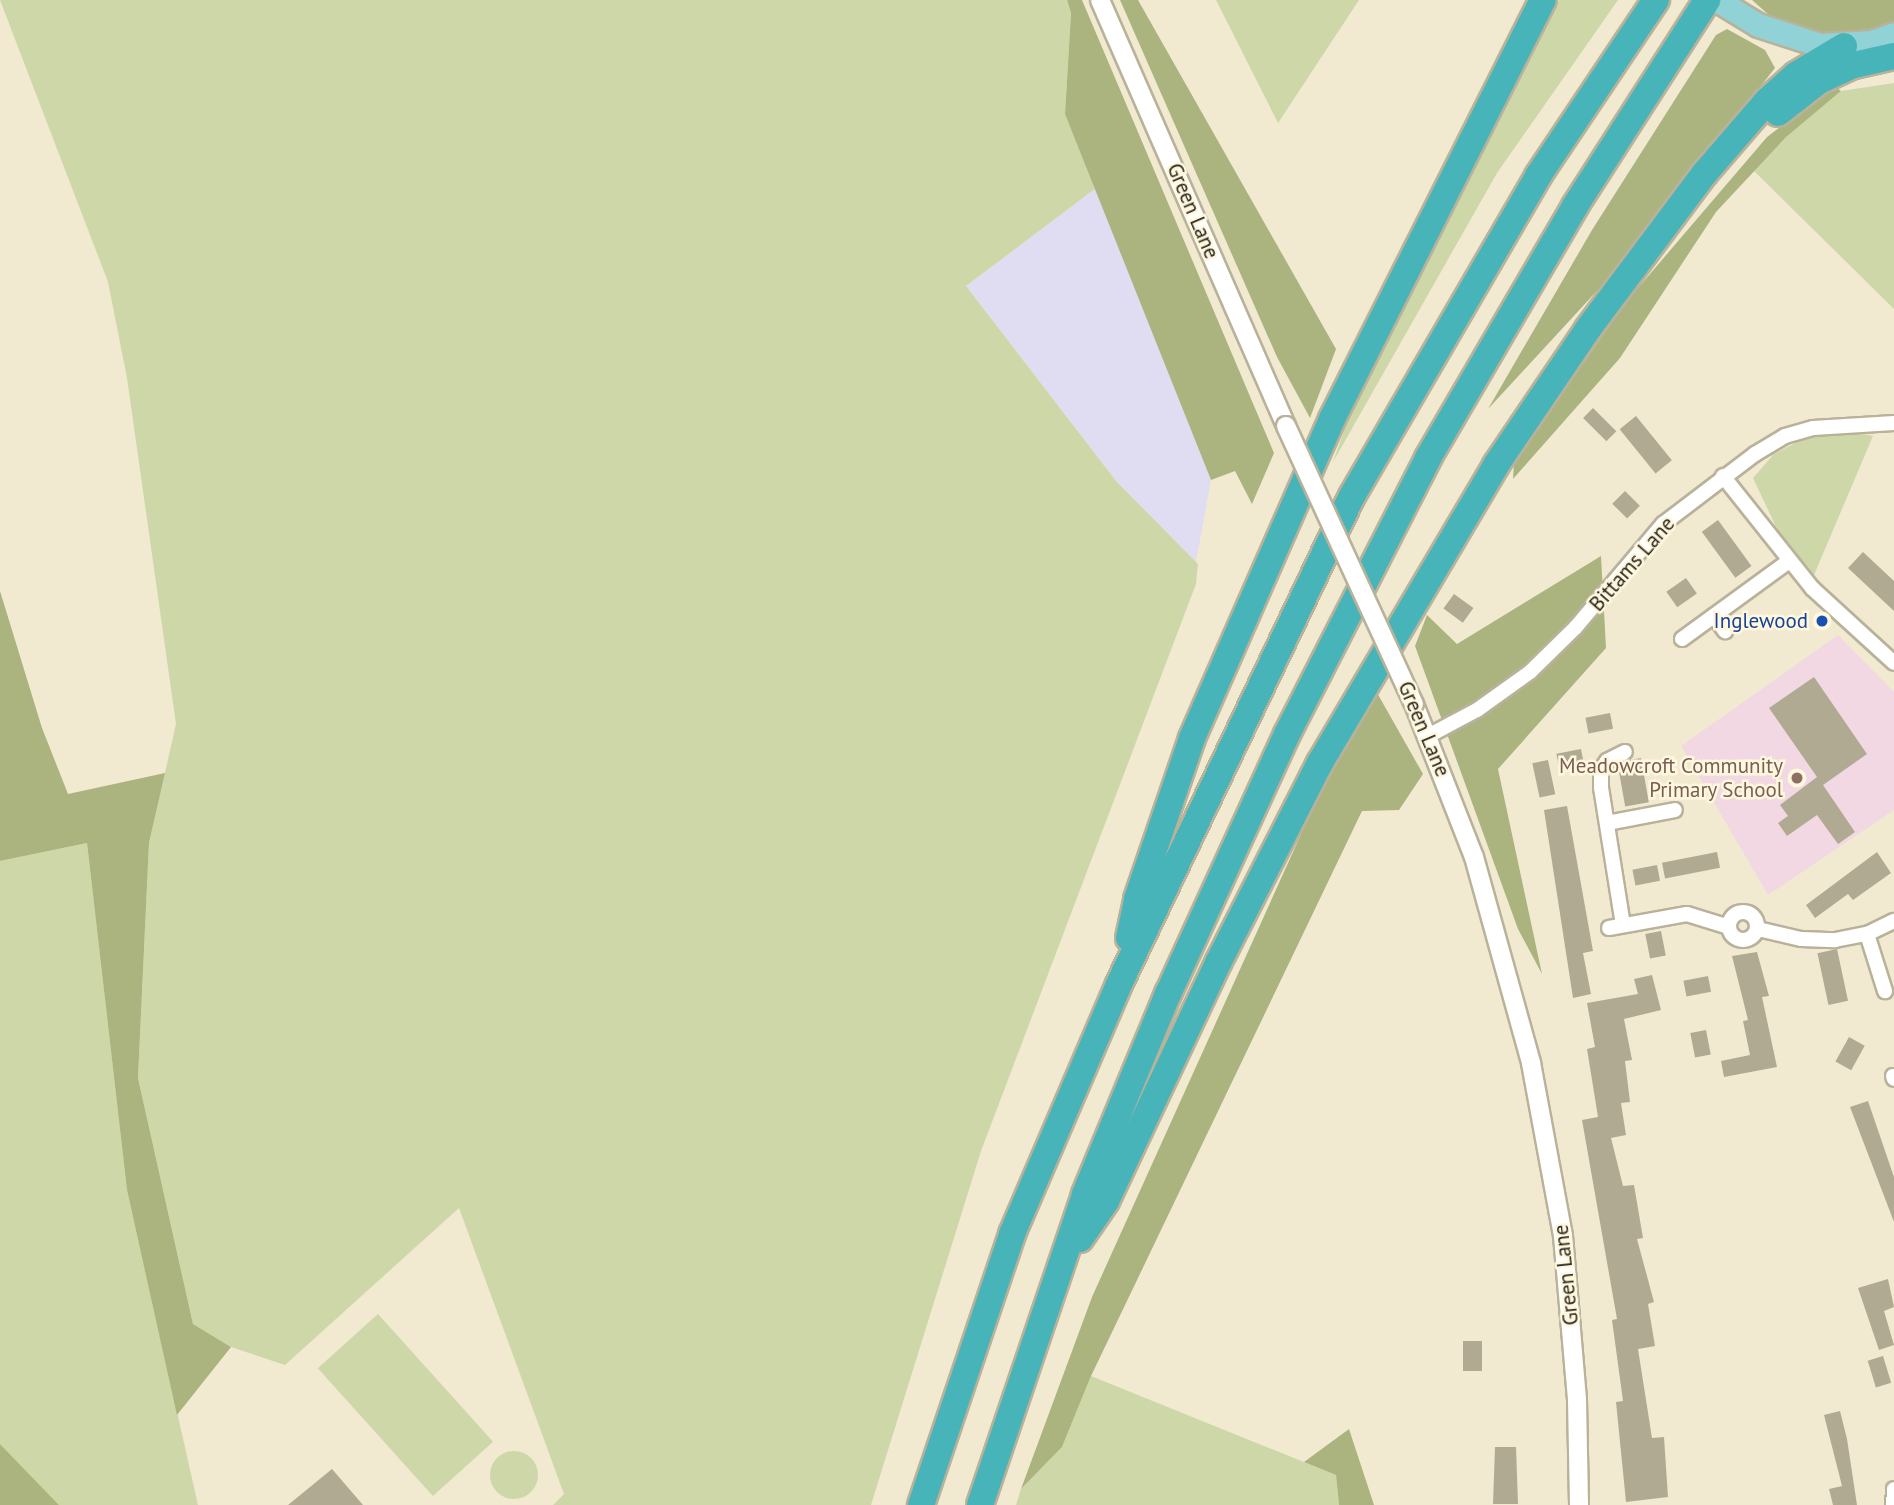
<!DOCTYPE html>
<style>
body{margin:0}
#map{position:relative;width:1894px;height:1505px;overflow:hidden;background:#f1ead1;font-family:"PT Sans",sans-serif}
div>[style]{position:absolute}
.industrial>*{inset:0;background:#e0ddf3}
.education>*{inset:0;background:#f1d8e2}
.green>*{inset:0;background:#ced7a8;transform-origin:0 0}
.round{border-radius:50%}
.forest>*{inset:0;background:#abb47f}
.building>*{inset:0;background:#b1aa92;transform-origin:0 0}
.roads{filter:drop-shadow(2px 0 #b9b29a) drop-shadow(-2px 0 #b9b29a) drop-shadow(0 2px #b9b29a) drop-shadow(0 -2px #b9b29a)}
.minor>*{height:14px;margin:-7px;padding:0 7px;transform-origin:7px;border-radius:7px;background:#fff}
.minor>.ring{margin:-7px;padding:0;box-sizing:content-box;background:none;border:14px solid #fff;border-radius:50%}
.tertiary>*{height:18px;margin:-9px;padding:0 9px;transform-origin:9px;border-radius:9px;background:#fff}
.primary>*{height:23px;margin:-11.5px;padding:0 11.5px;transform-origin:11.5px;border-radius:11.5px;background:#90d2d5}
.motorway>*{height:26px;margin:-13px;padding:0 13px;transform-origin:13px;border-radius:13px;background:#46b4b9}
.bridges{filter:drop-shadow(2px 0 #b9b29a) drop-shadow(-2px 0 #b9b29a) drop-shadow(0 2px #b9b29a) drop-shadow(0 -2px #b9b29a)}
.tertiary-bridge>*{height:18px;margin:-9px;padding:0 9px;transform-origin:9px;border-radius:9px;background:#fff}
.dots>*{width:19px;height:19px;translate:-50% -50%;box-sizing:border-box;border:4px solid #fff7de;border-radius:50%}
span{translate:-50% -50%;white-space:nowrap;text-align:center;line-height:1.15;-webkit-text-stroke:5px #fff7de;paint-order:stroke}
.street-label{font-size:21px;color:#27241b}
.transit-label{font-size:21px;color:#164399}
.right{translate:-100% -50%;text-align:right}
.education-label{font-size:21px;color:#785e54}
</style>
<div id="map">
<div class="industrial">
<i style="clip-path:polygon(1096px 188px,1211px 480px,1196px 562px,1116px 481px,966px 286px)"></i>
</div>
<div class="education">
<i style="clip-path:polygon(1838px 635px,1894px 692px,1894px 810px,1768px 895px,1681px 746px)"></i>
</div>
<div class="green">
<i style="clip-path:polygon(0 0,1067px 0,1071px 13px,1065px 114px,1096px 188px,966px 286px,1116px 481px,1198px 564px,1196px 584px,981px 1151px,871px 1505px,553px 1505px,564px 1494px,459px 1208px,285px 1365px,231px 1347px,193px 1324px,138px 1078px,149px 843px,176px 724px,127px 378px,108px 282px)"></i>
<i style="clip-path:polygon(1216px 0,1359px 0,1278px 123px)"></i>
<i style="clip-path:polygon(1559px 0,1618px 0,1497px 173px,1333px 462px,1357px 394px)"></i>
<i style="clip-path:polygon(1894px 83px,1894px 309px,1754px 171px,1783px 139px,1841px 91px)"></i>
<i style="clip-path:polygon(1828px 426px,1873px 436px,1814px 575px,1778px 531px,1753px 478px,1774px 454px)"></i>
<i style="clip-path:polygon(87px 843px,127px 1190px,198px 1505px,59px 1505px,0 1444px,0 861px)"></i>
<i style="left:378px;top:1314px;width:172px;height:81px;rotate:48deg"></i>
<i style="clip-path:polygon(1091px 1376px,1336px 1475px,1339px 1505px,1016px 1505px,1021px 1489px,1062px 1447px)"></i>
<i class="round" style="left:490px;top:1451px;width:48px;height:48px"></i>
</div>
<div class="forest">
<i style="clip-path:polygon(1067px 0,1082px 0,1274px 453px,1252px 504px,1235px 471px,1211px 480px,1065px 114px,1071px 13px)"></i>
<i style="clip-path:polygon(1120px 0,1138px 0,1336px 349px,1310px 418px,1277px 357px)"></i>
<i style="clip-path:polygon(1752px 0,1894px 0,1894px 21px,1866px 31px,1824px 33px,1770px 16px)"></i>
<i style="clip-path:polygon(1727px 29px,1765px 50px,1775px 68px,1619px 267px,1488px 409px,1592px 230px,1716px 35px)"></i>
<i style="clip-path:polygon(1834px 86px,1841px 91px,1786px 137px,1716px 212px,1620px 358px,1513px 479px,1514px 463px,1626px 302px,1767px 137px)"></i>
<i style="clip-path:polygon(1601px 556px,1606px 648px,1498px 769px,1542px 974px,1518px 929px,1415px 646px,1427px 615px,1457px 644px)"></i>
<i style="clip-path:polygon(0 591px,42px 728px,68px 794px,165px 773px,149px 843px,138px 1078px,193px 1324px,231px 1347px,177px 1415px,127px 1190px,87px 843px,0 861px)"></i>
<i style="clip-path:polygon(1376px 691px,1423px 774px,1399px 810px,1362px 811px,1091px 1376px,1062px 1447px,1021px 1489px,1092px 1297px,1330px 770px)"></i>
<i style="clip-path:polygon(1349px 1429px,1374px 1505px,1339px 1505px,1336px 1475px,1304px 1462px)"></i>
<i style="clip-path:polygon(0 1444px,59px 1505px,0 1505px)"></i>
</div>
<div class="building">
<i style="left:1593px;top:408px;width:33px;height:14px;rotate:45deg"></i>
<i style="left:1636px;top:416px;width:57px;height:21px;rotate:51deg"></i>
<i style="left:1625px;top:491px;width:21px;height:18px;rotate:45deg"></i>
<i style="left:1718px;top:520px;width:57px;height:20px;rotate:54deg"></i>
<i style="clip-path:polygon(1863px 552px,1894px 581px,1894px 611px,1848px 568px)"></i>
<i style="left:1686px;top:578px;width:19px;height:24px;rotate:55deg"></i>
<i style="left:1454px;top:594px;width:24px;height:18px;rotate:36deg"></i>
<i style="clip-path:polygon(1814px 677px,1867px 754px,1823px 785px,1855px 832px,1838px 844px,1817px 815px,1787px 836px,1778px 823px,1788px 816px,1780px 805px,1817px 777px,1769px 708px)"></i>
<i style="left:1610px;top:713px;width:16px;height:25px;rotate:79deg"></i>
<i style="left:1581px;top:749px;width:15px;height:25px;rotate:79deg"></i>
<i style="left:1641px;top:758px;width:45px;height:24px;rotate:80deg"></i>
<i style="left:1548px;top:760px;width:35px;height:16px;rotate:78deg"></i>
<i style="clip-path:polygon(1567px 806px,1593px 951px,1583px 953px,1591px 994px,1573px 998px,1544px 810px)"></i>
<i style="left:1717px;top:852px;width:16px;height:56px;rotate:79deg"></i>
<i style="clip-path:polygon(1877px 852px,1891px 873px,1853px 900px,1848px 894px,1815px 918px,1806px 905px)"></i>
<i style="left:1657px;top:865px;width:16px;height:25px;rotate:79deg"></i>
<i style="left:1661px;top:931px;width:25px;height:16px;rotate:79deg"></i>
<i style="left:1837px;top:949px;width:53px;height:20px;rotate:78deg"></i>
<i style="clip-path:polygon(1757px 952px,1769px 996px,1762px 997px,1777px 1067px,1724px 1077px,1721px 1061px,1750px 1055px,1743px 1021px,1748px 1020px,1732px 956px)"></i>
<i style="clip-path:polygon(1652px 975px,1661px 1010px,1624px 1019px,1632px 1060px,1625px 1061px,1630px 1102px,1621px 1103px,1626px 1135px,1611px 1138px,1623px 1186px,1634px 1185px,1643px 1238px,1637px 1239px,1654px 1302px,1648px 1304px,1655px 1346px,1638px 1349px,1652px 1438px,1664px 1437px,1668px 1497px,1626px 1502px,1616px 1402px,1623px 1401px,1612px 1320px,1617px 1319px,1582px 1120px,1598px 1117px,1587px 1049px,1595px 1047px,1587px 1003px,1638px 994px,1634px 979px)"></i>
<i style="left:1708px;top:976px;width:16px;height:25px;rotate:79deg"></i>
<i style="left:1706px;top:1030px;width:25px;height:16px;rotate:79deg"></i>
<i style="left:1849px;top:1037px;width:18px;height:28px;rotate:29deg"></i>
<i style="clip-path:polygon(1868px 1101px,1894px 1177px,1894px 1222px,1850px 1107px)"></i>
<i style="clip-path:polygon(1888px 1279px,1894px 1307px,1884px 1311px,1894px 1345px,1879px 1350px,1858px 1288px)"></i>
<i style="left:1463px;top:1341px;width:19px;height:30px"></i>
<i style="left:1883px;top:1356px;width:28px;height:16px;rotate:73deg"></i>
<i style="clip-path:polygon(1840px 1411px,1847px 1439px,1857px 1505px,1833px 1505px,1829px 1489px,1842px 1486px,1824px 1415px)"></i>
<i style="clip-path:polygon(1495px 1447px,1516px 1447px,1518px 1504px,1493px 1504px)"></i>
<i style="clip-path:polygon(332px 1469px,363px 1505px,288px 1505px)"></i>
</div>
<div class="roads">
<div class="minor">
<i style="left:1723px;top:476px;width:143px;rotate:51.5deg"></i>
<i style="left:1812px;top:588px;width:111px;rotate:42.4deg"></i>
<i style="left:1714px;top:616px;width:19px;rotate:54deg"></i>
<i style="left:1682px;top:639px;width:132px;rotate:-36.1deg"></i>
<i style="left:1428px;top:736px;width:55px;rotate:-28deg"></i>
<i style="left:1477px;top:710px;width:65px;rotate:-35.6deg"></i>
<i style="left:1530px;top:672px;width:64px;rotate:-44.4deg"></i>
<i style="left:1576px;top:627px;width:135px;rotate:-49.8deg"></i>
<i style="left:1663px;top:524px;width:116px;rotate:-37.3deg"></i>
<i style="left:1755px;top:454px;width:35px;rotate:-31deg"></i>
<i style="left:1785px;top:436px;width:29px;rotate:-16deg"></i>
<i style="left:1813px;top:428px;width:81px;rotate:-3.5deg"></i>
<i style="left:1607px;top:823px;width:69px;rotate:-10.8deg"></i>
<i class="ring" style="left:1729px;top:912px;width:14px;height:14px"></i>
<i style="left:1623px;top:925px;width:140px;rotate:-99.1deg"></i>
<i style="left:1601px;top:787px;width:17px;rotate:-90deg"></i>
<i style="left:1601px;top:770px;width:11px;rotate:-56deg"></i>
<i style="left:1607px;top:761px;width:20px;rotate:-27deg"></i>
<i style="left:1609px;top:928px;width:79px;rotate:-10.2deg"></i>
<i style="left:1687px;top:914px;width:44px;rotate:17.2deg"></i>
<i style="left:1758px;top:929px;width:44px;rotate:13.1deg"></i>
<i style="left:1801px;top:939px;width:34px;rotate:2deg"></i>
<i style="left:1835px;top:940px;width:33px;rotate:-11deg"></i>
<i style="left:1867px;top:934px;width:30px;rotate:-26deg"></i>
<i style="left:1867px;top:934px;width:60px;rotate:72.5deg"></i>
<i style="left:1893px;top:1076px;width:3px;rotate:72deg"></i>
<i style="left:1893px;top:1505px;width:16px;rotate:-86deg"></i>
</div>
<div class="tertiary">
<i style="left:1100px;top:0;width:465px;rotate:66.4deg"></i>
<i style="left:1414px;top:704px;width:164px;rotate:68.6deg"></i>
<i style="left:1474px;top:857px;width:214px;rotate:74.5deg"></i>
<i style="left:1531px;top:1063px;width:176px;rotate:79.5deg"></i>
<i style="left:1563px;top:1236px;width:165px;rotate:85.1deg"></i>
<i style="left:1577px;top:1400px;width:105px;rotate:88.9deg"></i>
</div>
<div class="primary">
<i style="left:1717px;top:0;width:48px;rotate:31.4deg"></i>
<i style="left:1758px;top:25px;width:65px;rotate:17.9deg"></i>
<i style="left:1820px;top:45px;width:51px;rotate:-3.4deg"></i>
<i style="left:1871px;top:42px;width:24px;rotate:-19deg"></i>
</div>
<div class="motorway">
<i style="left:1778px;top:113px;width:52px;rotate:-38deg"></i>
<i style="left:1819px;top:81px;width:38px;rotate:-25deg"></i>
<i style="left:1854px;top:65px;width:41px;rotate:-12.7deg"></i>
<i style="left:1129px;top:938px;width:40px;rotate:-78deg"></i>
<i style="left:1137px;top:899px;width:170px;rotate:-71.1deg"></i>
<i style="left:1192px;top:738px;width:348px;rotate:-66.3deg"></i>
<i style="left:1332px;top:419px;width:469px;rotate:-63.3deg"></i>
<i style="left:1080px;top:1239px;width:46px;rotate:-55.6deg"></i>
<i style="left:1106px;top:1201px;width:265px;rotate:-64.8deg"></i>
<i style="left:1219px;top:961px;width:222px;rotate:-63deg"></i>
<i style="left:1320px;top:763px;width:346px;rotate:-59.4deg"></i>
<i style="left:1496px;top:465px;width:164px;rotate:-55.9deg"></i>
<i style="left:1588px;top:329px;width:194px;rotate:-53.2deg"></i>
<i style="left:1704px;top:174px;width:96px;rotate:-49.2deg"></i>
<i style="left:1767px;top:101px;width:39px;rotate:-42deg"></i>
<i style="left:1796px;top:75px;width:56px;rotate:-31.1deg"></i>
<i style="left:921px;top:1505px;width:286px;rotate:-71.4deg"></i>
<i style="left:1012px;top:1234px;width:272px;rotate:-66.8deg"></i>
<i style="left:1119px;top:984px;width:541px;rotate:-64.48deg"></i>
<i style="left:1352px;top:496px;width:370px;rotate:-59.8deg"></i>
<i style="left:1538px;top:176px;width:212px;rotate:-56.2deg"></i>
<i style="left:980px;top:1505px;width:328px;rotate:-71.3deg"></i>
<i style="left:1085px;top:1194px;width:217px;rotate:-67.5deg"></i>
<i style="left:1168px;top:994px;width:286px;rotate:-65.4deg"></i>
<i style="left:1287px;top:734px;width:310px;rotate:-62.9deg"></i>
<i style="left:1428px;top:458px;width:292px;rotate:-59.7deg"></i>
<i style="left:1575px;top:206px;width:245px;rotate:-57.3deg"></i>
</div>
</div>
<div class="bridges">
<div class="tertiary-bridge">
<i style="left:1286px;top:426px;width:306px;rotate:65.3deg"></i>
</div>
</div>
<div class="dots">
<i style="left:1822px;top:621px;background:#1a4fb4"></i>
<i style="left:1797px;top:778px;background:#8d6e63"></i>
</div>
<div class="street-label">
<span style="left:1193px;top:211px;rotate:67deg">Green Lane</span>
<span style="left:1632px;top:564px;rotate:-49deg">Bittams Lane</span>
<span style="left:1424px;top:729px;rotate:67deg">Green Lane</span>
<span style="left:1566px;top:1275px;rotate:-96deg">Green Lane</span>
</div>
<div class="transit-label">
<span class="right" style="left:1808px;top:621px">Inglewood</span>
</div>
<div class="education-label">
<span class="right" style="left:1783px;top:778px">Meadowcroft Community<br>Primary School</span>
</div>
</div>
